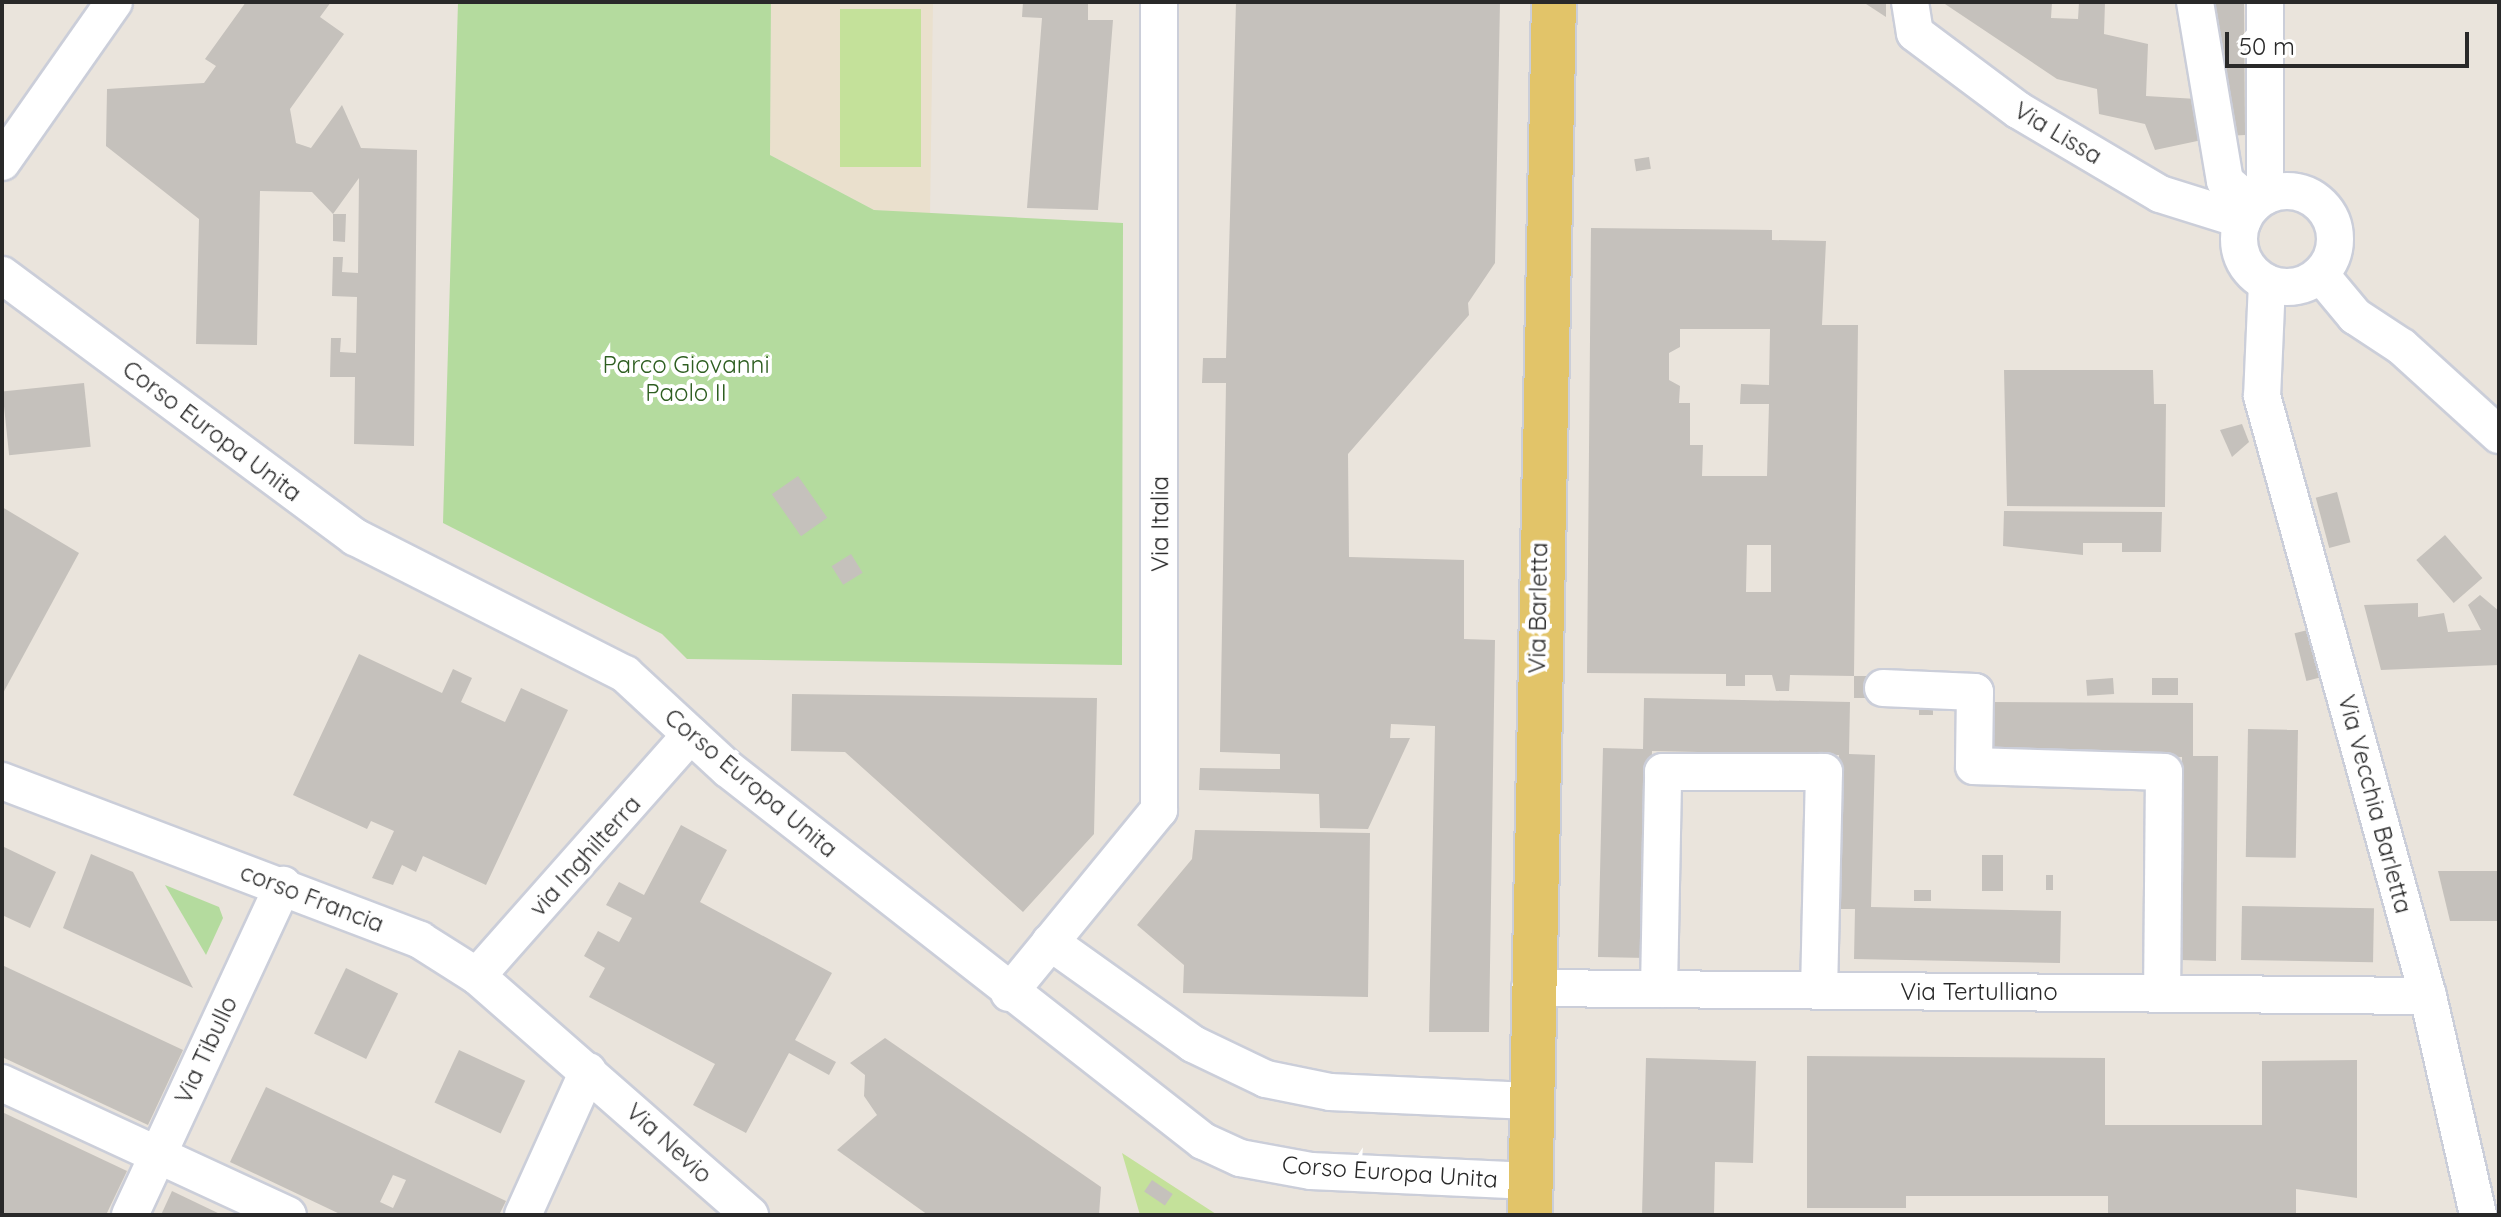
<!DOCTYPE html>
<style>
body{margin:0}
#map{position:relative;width:2501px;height:1217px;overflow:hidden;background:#eae4dc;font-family:Quicksand,sans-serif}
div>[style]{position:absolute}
.education>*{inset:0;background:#eae0cd}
.green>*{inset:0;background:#b4db9e}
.pitch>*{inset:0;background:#c4e19a;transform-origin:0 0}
.building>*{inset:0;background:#c5c1bc;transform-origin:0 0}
.roads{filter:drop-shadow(2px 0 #cbced9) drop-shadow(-2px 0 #cbced9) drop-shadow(0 2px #cbced9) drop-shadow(0 -2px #cbced9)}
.minor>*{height:36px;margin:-18px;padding:0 18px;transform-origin:18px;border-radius:18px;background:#fff}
.minor>.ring{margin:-18px;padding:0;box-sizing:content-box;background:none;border:36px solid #fff;border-radius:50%}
.major>*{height:44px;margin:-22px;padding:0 22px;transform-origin:22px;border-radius:22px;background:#e2c469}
span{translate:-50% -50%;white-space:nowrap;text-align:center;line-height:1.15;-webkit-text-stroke:8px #fff;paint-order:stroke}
.street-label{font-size:24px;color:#292929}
.park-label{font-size:24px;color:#2e5e21}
.frame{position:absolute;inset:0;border:4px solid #292929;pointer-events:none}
.scale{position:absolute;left:2225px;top:32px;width:244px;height:36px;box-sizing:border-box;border:4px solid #292929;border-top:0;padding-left:10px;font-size:24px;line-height:28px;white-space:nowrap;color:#292929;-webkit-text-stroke:6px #fff;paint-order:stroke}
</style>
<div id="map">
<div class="education">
<i style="clip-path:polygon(771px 2px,933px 2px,930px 215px,874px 210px,770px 155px)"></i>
</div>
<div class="green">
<i style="clip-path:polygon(458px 2px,771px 2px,770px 155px,874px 210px,1123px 223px,1122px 665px,687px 659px,662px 634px,443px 523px)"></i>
<i style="clip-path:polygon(165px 885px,219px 907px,223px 918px,206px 955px)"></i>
</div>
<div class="pitch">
<i style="left:840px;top:9px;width:81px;height:158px"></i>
<i style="clip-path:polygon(1122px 1153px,1216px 1214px,1231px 1215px,1140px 1215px)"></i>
</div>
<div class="building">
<i style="clip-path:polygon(246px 2px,331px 2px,320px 17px,344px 34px,290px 109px,296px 143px,311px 148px,342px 105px,361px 148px,417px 150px,414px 446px,354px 444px,355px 377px,330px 377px,331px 338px,341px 338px,340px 352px,356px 353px,357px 297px,332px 296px,333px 257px,343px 257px,342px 272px,358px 273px,359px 178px,333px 214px,346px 214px,345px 242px,333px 241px,333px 214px,312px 192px,260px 191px,257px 345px,196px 344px,199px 219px,106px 146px,107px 89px,204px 83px,216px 66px,205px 59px)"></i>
<i style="clip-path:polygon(1023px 2px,1088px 2px,1088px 20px,1113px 20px,1098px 210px,1027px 208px,1042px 18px,1022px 17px)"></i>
<i style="clip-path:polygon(1236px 2px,1500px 2px,1495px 263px,1468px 303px,1469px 315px,1348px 454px,1349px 557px,1464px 560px,1464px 639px,1495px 640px,1489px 1032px,1429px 1032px,1435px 726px,1391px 724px,1390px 738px,1410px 738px,1368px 829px,1320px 828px,1319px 794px,1199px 790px,1200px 768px,1280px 769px,1280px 754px,1220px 752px,1226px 383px,1202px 383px,1203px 358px,1226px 358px)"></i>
<i style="clip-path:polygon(1863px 2px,1886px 2px,1886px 17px)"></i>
<i style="clip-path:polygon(1942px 2px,2052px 2px,2051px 18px,2078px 19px,2079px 2px,2105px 2px,2104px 34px,2148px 44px,2146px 96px,2197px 99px,2202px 140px,2155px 150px,2145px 124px,2099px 114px,2097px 89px,2057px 79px)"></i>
<i style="clip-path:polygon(2208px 2px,2244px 2px,2245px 135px,2225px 136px)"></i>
<i style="left:1649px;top:157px;width:12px;height:15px;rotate:81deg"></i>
<i style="clip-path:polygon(evenodd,1591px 228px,1772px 230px,1772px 240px,1826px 241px,1822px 325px,1858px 325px,1854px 676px,1790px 675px,1789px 691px,1776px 691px,1772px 675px,1745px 675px,1745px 686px,1726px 686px,1726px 674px,1587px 673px,1591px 228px,1680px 329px,1770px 329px,1769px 385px,1741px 384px,1740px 404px,1769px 404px,1767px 476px,1702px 476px,1703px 445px,1690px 445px,1690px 403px,1679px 403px,1680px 386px,1669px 380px,1669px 353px,1680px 347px,1680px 329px,1591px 228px,1747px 545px,1771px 545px,1771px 592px,1746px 592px,1747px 545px)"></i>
<i style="clip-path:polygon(2004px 370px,2153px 370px,2154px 404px,2166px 404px,2165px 507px,2007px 506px)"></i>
<i style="left:84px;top:383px;width:64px;height:82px;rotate:84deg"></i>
<i style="clip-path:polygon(2242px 424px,2249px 442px,2232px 457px,2220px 430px)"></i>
<i style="left:798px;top:476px;width:51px;height:32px;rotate:55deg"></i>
<i style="left:2337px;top:492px;width:52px;height:22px;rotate:75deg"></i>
<i style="clip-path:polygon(2px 507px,79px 553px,2px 695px)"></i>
<i style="clip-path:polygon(2004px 511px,2162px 512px,2161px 552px,2122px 552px,2122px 543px,2083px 543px,2083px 555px,2003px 546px)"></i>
<i style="left:2445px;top:535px;width:57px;height:38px;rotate:49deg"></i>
<i style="left:851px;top:554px;width:22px;height:23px;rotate:58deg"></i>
<i style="clip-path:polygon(2480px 595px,2499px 611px,2499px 665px,2381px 670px,2364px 605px,2418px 603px,2418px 617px,2444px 613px,2448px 632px,2481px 630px,2468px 605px)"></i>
<i style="left:2312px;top:629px;width:49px;height:18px;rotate:76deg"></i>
<i style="clip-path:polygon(359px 654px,442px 693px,453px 669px,472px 678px,461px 702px,505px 722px,521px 688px,568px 710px,486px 885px,423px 856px,416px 872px,402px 865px,393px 885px,372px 878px,394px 831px,371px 821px,367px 829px,293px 795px)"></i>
<i style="left:1854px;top:676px;width:21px;height:22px"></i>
<i style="left:2113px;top:678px;width:16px;height:27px;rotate:86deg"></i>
<i style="left:2152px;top:678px;width:26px;height:17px"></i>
<i style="clip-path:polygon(792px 694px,1097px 698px,1094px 834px,1023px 912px,845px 752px,791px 751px)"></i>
<i style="clip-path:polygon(1644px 698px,1850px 702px,1849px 754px,1875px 755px,1871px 907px,2061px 911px,2060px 963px,1854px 959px,1855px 909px,1836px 909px,1839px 755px,1652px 751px,1647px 958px,1598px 957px,1603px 748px,1643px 749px)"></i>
<i style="left:1919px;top:702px;width:14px;height:13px"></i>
<i style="clip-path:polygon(1987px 702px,2193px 703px,2193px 756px,2218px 756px,2216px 961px,2181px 960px,2182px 757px,1987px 756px)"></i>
<i style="left:2248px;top:729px;width:50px;height:128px;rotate:1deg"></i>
<i style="clip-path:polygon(681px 825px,727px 850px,700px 902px,832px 973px,795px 1040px,836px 1062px,829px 1075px,789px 1053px,746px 1133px,693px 1105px,715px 1064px,589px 997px,605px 968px,584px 956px,598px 931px,619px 942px,632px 918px,606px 905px,619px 882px,644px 895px)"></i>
<i style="clip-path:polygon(1195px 830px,1370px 833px,1368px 997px,1183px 993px,1184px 965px,1137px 925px,1192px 859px)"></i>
<i style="clip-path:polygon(2px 846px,56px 872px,30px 928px,2px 915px)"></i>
<i style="clip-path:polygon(91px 854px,133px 872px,193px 988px,63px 928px)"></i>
<i style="left:1982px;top:855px;width:21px;height:36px"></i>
<i style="clip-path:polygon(2438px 871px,2499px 871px,2499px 921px,2450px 921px)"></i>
<i style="left:2046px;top:875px;width:7px;height:15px"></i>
<i style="left:1914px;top:890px;width:17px;height:11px"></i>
<i style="left:2242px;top:906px;width:132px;height:54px;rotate:1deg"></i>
<i style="clip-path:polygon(2px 965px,183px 1050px,148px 1125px,2px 1057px)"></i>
<i style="left:346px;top:968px;width:58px;height:73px;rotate:26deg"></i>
<i style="clip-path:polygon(885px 1038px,1101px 1187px,1099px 1215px,928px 1215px,837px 1150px,877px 1115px,864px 1096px,865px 1075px,850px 1063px)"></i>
<i style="left:459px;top:1050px;width:73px;height:58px;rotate:25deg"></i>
<i style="clip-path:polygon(1807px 1056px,2105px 1058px,2105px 1125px,2262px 1125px,2262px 1061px,2357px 1060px,2357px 1198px,2296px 1189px,2296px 1215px,2108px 1215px,2108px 1196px,1906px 1196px,1906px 1208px,1807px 1208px)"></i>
<i style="clip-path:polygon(1646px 1058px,1756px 1061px,1753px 1163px,1715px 1162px,1714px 1215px,1642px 1215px)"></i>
<i style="clip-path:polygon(evenodd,266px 1087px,506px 1201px,499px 1215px,342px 1215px,230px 1162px,266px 1087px,393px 1175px,406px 1180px,393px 1208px,380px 1202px,393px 1175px)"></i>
<i style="clip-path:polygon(2px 1112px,127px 1171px,106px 1215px,2px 1215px)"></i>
<i style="left:1152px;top:1180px;width:25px;height:14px;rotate:34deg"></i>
<i style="clip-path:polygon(172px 1191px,222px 1215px,161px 1215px)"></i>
</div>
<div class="roads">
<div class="minor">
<i style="left:1910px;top:2px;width:31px;rotate:81deg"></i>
<i style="left:1915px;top:33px;width:129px;rotate:36.8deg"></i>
<i style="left:2018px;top:110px;width:165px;rotate:30.6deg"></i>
<i style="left:2160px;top:194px;width:87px;rotate:17.4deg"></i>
<i style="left:2195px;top:2px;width:181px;rotate:80.5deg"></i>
<i style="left:2225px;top:181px;width:37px;rotate:41deg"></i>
<i style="left:2265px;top:2px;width:194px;rotate:90deg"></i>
<i style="left:2px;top:162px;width:195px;rotate:-55deg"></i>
<i class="ring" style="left:2239px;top:191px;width:60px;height:60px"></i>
<i style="left:2320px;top:274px;width:55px;rotate:50.2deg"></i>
<i style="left:2355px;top:316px;width:56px;rotate:33.4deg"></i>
<i style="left:2402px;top:347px;width:131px;rotate:42.2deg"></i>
<i style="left:2px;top:275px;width:440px;rotate:36.6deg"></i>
<i style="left:355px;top:537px;width:303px;rotate:26.9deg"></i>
<i style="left:625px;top:674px;width:140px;rotate:42.7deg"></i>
<i style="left:728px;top:769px;width:603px;rotate:38.07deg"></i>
<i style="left:1203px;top:1141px;width:41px;rotate:24.7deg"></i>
<i style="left:1240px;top:1158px;width:72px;rotate:10.4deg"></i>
<i style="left:1311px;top:1171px;width:220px;rotate:2.6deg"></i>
<i style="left:2267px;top:283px;width:113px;rotate:92.5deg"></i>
<i style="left:2262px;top:396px;width:623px;rotate:74.54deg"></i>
<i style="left:2428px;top:996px;width:225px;rotate:77.1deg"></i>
<i style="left:1883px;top:688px;width:92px;rotate:2.5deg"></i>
<i style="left:1975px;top:692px;width:74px;rotate:90.8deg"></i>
<i style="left:1974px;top:766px;width:190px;rotate:1.8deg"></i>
<i style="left:2164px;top:772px;width:221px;rotate:90.5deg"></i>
<i style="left:2px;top:781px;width:447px;rotate:20.8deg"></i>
<i style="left:420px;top:940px;width:67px;rotate:32.3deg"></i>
<i style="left:477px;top:976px;width:363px;rotate:41.2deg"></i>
<i style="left:1050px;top:942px;width:176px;rotate:35.5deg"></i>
<i style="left:1193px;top:1044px;width:81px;rotate:25.6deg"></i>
<i style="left:1266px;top:1079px;width:65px;rotate:11.5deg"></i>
<i style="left:1330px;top:1092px;width:200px;rotate:2.6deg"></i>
<i style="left:477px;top:976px;width:322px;rotate:-48.5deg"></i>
<i style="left:1530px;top:988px;width:898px;rotate:0.51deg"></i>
<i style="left:1659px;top:989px;width:217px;rotate:-88.9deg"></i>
<i style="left:1663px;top:772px;width:161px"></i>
<i style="left:1824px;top:772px;width:219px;rotate:91.3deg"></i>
<i style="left:1009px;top:993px;width:237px;rotate:-50.7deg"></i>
<i style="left:1159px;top:810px;width:808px;rotate:-90deg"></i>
<i style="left:2px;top:1083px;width:315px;rotate:24.8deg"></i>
<i style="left:130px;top:1215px;width:364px;rotate:-65.1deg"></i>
<i style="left:523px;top:1215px;width:158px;rotate:-65.7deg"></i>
</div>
<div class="major">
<i style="left:1530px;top:1215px;width:1213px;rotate:-88.87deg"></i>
</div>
</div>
<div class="street-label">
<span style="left:2058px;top:133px;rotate:31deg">Via Lissa</span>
<span style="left:212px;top:431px;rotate:37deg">Corso Europa Unita</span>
<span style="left:1160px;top:524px;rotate:-90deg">Via Italia</span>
<span style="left:1538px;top:608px;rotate:-89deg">Via Barletta</span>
<span style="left:751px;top:783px;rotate:40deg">Corso Europa Unita</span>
<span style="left:2375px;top:804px;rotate:75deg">Via Vecchia Barletta</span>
<span style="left:585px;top:856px;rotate:-48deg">via Inghilterra</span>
<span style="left:312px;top:898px;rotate:21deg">corso Francia</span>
<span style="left:1979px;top:992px">Via Tertulliano</span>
<span style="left:206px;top:1050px;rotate:-65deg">Via Tibullo</span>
<span style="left:669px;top:1143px;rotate:42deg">Via Nevio</span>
<span style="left:1390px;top:1172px;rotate:4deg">Corso Europa Unita</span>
</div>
<div class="park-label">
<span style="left:686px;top:379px">Parco Giovanni<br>Paolo II</span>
</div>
<div class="frame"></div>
<div class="scale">50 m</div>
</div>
